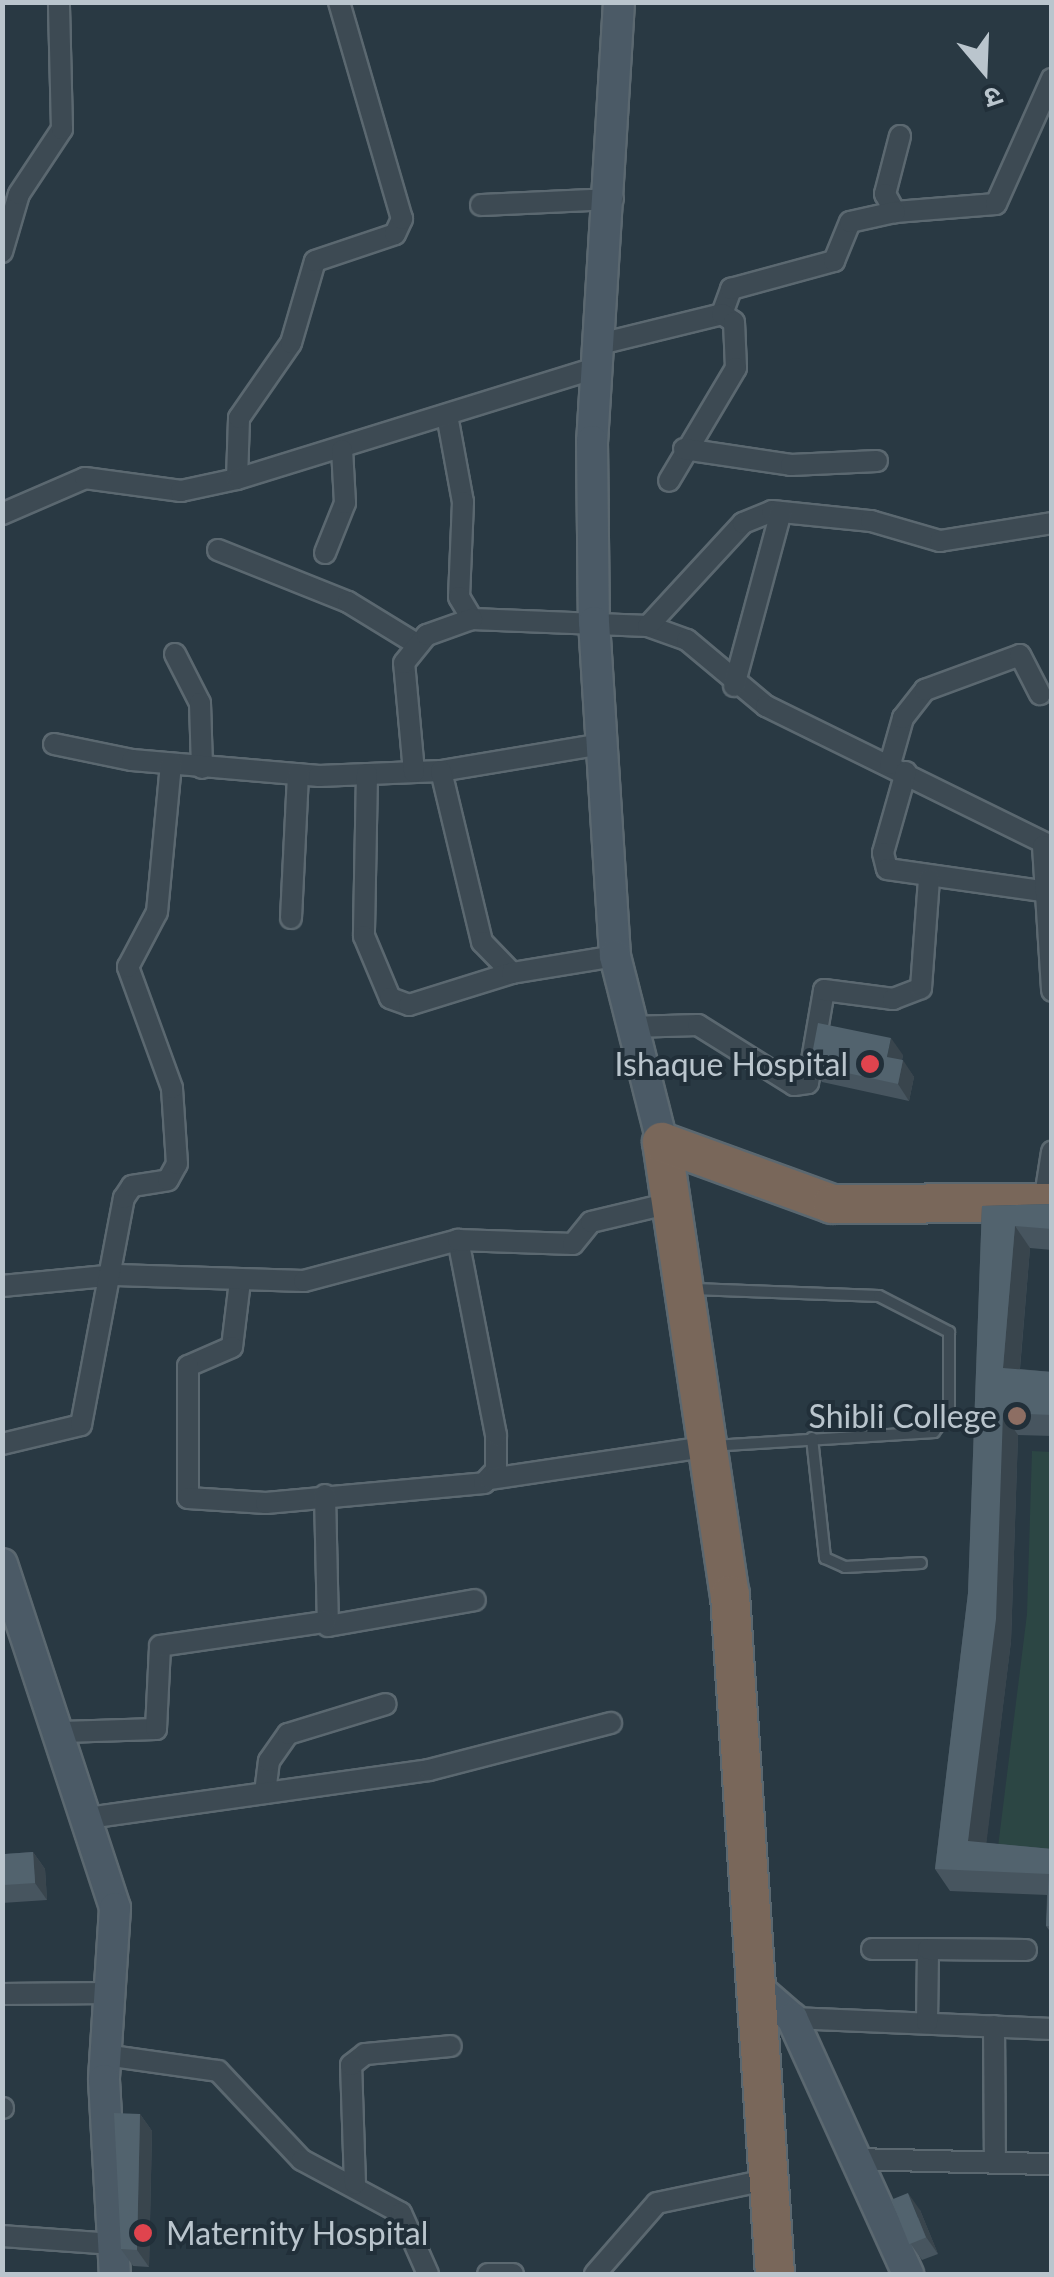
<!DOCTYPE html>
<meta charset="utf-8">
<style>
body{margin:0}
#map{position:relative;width:1054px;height:2277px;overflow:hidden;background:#293943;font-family:Lato,"Noto Sans Devanagari",sans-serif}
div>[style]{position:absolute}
.green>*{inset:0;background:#2c4644}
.roads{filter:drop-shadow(2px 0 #5b6870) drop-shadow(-2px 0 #5b6870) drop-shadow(0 2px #5b6870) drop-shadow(0 -2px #5b6870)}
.lane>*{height:10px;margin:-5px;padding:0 5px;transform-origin:5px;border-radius:5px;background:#3d4a53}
.street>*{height:20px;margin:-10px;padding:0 10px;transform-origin:10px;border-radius:10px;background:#3d4a53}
.secondary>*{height:30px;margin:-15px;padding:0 15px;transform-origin:15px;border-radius:15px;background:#4b5a66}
.highway>*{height:38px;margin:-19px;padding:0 19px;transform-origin:19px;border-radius:19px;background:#79675a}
.wall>*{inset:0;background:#47555f}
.shaded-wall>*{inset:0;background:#39454d}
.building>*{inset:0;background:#52636e;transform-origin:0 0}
.dots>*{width:28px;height:28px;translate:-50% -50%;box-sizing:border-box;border:5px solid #212f39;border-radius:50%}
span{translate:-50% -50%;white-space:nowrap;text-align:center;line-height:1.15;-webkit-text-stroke:8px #212f39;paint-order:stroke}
.poi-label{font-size:32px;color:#bac5cd}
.right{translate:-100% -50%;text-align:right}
.left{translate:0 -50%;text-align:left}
.frame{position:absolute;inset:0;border:5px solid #bac5cd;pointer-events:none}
.north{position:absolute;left:934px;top:20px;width:100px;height:100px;-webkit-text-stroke:8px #212f39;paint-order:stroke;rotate:161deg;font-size:28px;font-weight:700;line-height:40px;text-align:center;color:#bac5cd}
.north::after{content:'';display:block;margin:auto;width:35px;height:45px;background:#bac5cd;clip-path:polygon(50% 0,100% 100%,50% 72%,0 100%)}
</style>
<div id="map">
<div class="green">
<i style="clip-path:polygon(1032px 1451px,1051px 1452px,1051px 1849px,998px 1847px,1027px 1614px)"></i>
</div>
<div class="roads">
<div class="lane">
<i style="left:694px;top:1289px;width:185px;rotate:2.2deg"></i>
<i style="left:879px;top:1296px;width:79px;rotate:27.2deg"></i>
<i style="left:949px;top:1332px;width:80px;rotate:90deg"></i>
<i style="left:949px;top:1412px;width:25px;rotate:127deg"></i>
<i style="left:934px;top:1432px;width:220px;rotate:176.4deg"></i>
<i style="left:812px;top:1438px;width:121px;rotate:83.8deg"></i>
<i style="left:825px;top:1558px;width:22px;rotate:24deg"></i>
<i style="left:845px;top:1567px;width:76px;rotate:-3deg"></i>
</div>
<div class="street">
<i style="left:900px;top:136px;width:60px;rotate:104.5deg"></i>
<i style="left:885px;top:194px;width:21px;rotate:61deg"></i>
<i style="left:895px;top:212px;width:101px;rotate:-4.5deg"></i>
<i style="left:996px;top:204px;width:137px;rotate:-65.9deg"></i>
<i style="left:481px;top:205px;width:132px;rotate:-2.6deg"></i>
<i style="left:2px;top:252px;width:60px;rotate:-73.7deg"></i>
<i style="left:19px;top:194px;width:78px;rotate:-56.5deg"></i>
<i style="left:62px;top:129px;width:127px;rotate:-91.4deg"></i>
<i style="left:722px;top:314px;width:27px;rotate:-70deg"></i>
<i style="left:731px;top:289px;width:107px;rotate:-15.2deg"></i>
<i style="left:834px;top:261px;width:42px;rotate:-67.7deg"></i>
<i style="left:850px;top:222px;width:46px;rotate:-12.5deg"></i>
<i style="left:600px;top:344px;width:126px;rotate:-13.8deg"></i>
<i style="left:722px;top:314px;width:14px;rotate:34deg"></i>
<i style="left:734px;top:322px;width:46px;rotate:87.5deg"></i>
<i style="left:736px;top:368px;width:131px;rotate:120.7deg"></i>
<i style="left:447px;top:415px;width:88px;rotate:79.6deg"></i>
<i style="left:463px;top:502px;width:95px;rotate:92.4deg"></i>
<i style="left:459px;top:597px;width:26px;rotate:59deg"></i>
<i style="left:472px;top:619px;width:176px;rotate:2.3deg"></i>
<i style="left:648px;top:626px;width:41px;rotate:19.7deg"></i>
<i style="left:687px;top:640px;width:103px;rotate:39.9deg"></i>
<i style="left:766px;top:706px;width:319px;rotate:26.2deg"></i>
<i style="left:684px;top:449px;width:108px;rotate:8.5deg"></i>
<i style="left:791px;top:465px;width:86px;rotate:-2.7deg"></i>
<i style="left:237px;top:479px;width:61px;rotate:-88.1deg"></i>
<i style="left:239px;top:418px;width:91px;rotate:-55.3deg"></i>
<i style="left:291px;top:343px;width:85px;rotate:-73.7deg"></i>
<i style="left:315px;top:261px;width:84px;rotate:-18.6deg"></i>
<i style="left:395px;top:234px;width:17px;rotate:-65deg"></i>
<i style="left:402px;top:219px;width:226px;rotate:-106.2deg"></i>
<i style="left:2px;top:514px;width:90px;rotate:-23.4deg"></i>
<i style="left:85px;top:478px;width:97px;rotate:7.7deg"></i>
<i style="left:181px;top:491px;width:57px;rotate:-12.1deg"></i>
<i style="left:237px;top:479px;width:376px;rotate:-17.2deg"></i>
<i style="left:218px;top:550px;width:140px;rotate:21.8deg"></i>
<i style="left:348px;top:602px;width:79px;rotate:31.5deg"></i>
<i style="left:325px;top:553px;width:54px;rotate:-68.2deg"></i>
<i style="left:345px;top:503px;width:53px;rotate:-93.2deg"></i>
<i style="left:648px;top:626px;width:140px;rotate:-47.3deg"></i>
<i style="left:743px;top:523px;width:31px;rotate:-22deg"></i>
<i style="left:772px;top:511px;width:100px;rotate:5.8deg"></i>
<i style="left:871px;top:521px;width:72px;rotate:16.2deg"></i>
<i style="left:940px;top:541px;width:113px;rotate:-9.1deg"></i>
<i style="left:175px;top:654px;width:55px;rotate:63deg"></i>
<i style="left:200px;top:703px;width:65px;rotate:88.2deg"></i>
<i style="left:734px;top:686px;width:180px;rotate:-74.9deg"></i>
<i style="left:54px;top:744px;width:80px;rotate:11.6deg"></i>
<i style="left:132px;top:760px;width:188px;rotate:4.9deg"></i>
<i style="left:319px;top:776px;width:122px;rotate:-2.3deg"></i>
<i style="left:441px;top:771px;width:164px;rotate:-9.5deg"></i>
<i style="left:890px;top:764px;width:48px;rotate:-74.2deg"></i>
<i style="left:903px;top:718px;width:36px;rotate:-52deg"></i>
<i style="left:925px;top:690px;width:101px;rotate:-20.2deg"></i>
<i style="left:1020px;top:655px;width:44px;rotate:62.9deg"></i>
<i style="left:441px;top:771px;width:176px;rotate:76.5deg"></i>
<i style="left:482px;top:942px;width:43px;rotate:45.9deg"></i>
<i style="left:414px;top:772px;width:109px;rotate:-95.2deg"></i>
<i style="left:404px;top:663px;width:36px;rotate:-51deg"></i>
<i style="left:427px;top:635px;width:48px;rotate:-19.6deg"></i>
<i style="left:906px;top:772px;width:84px;rotate:105.9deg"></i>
<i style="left:883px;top:853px;width:16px;rotate:76deg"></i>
<i style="left:887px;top:869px;width:157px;rotate:8.1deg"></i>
<i style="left:367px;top:774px;width:162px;rotate:91.1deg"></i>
<i style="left:364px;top:936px;width:67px;rotate:67.2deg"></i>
<i style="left:390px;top:998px;width:20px;rotate:20deg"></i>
<i style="left:409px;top:1005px;width:108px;rotate:-17.3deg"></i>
<i style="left:512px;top:973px;width:104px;rotate:-9.4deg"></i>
<i style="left:1043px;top:846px;width:145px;rotate:86.4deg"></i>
<i style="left:291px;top:918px;width:144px;rotate:-87.2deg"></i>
<i style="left:631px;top:1027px;width:67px;rotate:-1.7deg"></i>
<i style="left:698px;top:1025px;width:113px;rotate:32deg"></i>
<i style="left:794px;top:1085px;width:14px;rotate:-8deg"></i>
<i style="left:808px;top:1083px;width:94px;rotate:-80.2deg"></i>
<i style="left:824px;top:990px;width:70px;rotate:7.4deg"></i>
<i style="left:893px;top:999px;width:30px;rotate:-21deg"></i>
<i style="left:921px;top:988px;width:109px;rotate:-85.8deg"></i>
<i style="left:1044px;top:1203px;width:52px;rotate:-81.1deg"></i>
<i style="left:240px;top:1281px;width:66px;rotate:96.9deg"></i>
<i style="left:232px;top:1347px;width:48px;rotate:156.6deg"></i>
<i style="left:188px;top:1366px;width:132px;rotate:90deg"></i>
<i style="left:188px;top:1498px;width:78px;rotate:3.7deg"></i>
<i style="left:266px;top:1503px;width:219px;rotate:-5.2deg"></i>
<i style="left:484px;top:1483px;width:18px;rotate:-47deg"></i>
<i style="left:496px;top:1470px;width:35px;rotate:-90deg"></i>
<i style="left:496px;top:1435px;width:199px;rotate:-101deg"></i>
<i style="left:2px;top:1286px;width:115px;rotate:-5.5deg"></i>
<i style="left:116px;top:1275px;width:188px;rotate:1.8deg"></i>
<i style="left:304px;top:1281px;width:159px;rotate:-14.9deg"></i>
<i style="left:458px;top:1240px;width:115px;rotate:2deg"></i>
<i style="left:573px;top:1244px;width:28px;rotate:-51deg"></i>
<i style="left:591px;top:1222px;width:85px;rotate:-13.5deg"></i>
<i style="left:2px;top:1444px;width:81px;rotate:-13.5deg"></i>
<i style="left:81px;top:1425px;width:231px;rotate:-79.3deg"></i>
<i style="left:124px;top:1198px;width:14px;rotate:-56deg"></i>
<i style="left:132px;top:1186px;width:36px;rotate:-9deg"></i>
<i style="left:168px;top:1180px;width:18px;rotate:-61deg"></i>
<i style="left:177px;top:1164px;width:76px;rotate:-93.8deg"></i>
<i style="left:172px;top:1088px;width:129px;rotate:-110deg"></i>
<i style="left:128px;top:967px;width:62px;rotate:-62.2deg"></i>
<i style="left:157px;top:912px;width:149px;rotate:-84.6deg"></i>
<i style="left:491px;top:1479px;width:222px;rotate:-8.5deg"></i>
<i style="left:325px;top:1495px;width:131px;rotate:88.7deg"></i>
<i style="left:328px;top:1626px;width:149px;rotate:-10deg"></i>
<i style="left:63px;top:1732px;width:93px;rotate:-1.8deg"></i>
<i style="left:156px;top:1729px;width:83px;rotate:-87.2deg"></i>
<i style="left:160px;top:1646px;width:167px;rotate:-8.3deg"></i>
<i style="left:265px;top:1793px;width:32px;rotate:-83deg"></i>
<i style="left:269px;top:1761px;width:33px;rotate:-55deg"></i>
<i style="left:288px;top:1734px;width:102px;rotate:-17deg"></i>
<i style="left:88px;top:1818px;width:344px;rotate:-8deg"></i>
<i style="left:429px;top:1770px;width:188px;rotate:-14.5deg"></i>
<i style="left:872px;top:1949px;width:56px"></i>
<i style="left:2px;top:1994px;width:107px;rotate:-0.5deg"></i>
<i style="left:792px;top:2018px;width:260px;rotate:2.4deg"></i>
<i style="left:927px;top:2023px;width:74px;rotate:-89.2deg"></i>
<i style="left:928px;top:1949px;width:98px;rotate:0.6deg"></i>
<i style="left:994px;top:2026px;width:131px;rotate:89.6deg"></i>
<i style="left:105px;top:2055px;width:114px;rotate:8.1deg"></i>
<i style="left:218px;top:2071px;width:122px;rotate:46.7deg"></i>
<i style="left:302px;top:2160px;width:112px;rotate:28.2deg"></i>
<i style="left:401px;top:2213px;width:67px;rotate:66.1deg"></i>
<i style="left:2px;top:2108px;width:1px"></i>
<i style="left:855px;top:2159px;width:197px;rotate:1.5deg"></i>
<i style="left:355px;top:2184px;width:119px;rotate:-91.9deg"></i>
<i style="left:351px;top:2065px;width:18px;rotate:-38deg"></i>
<i style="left:365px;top:2054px;width:86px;rotate:-5.3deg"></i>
<i style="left:2px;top:2236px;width:112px;rotate:4.1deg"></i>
<i style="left:488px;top:2274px;width:25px"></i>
<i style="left:595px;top:2274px;width:94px;rotate:-48.9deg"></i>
<i style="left:657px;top:2203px;width:116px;rotate:-11.9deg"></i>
</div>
<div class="secondary">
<i style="left:619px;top:2px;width:440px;rotate:93.5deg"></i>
<i style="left:592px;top:441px;width:181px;rotate:89.4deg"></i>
<i style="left:594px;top:622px;width:335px;rotate:86.4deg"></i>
<i style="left:615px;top:956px;width:192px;rotate:75.8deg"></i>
<i style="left:2px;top:1564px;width:362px;rotate:71.8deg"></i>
<i style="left:115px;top:1908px;width:172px;rotate:93.7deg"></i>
<i style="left:104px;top:2080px;width:194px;rotate:86.8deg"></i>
<i style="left:762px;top:1992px;width:40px;rotate:41deg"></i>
<i style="left:792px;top:2018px;width:281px;rotate:65.6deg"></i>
</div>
<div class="highway">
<i style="left:662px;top:1142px;width:458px;rotate:81.5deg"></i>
<i style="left:730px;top:1595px;width:680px;rotate:86.21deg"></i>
<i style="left:662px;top:1142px;width:181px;rotate:20deg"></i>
<i style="left:832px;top:1204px;width:220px;rotate:-0.3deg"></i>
</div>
</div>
<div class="wall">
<i style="clip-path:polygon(903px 1055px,902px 1060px,914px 1077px,909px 1101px,822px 1082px,810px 1065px)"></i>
<i style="clip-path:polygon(1052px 1204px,1052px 1250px,1030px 1248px,1020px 1369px,1052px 1372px,1052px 1436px,1018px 1435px,1011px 1641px,986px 1843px,1052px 1849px,1052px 1934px,1046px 1926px,1047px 1895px,950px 1891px,935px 1869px,968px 1593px,982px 1206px)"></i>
<i style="clip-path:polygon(2px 1850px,5px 1854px,33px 1852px,45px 1869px,47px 1900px,2px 1903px)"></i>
<i style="clip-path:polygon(140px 2114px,152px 2131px,149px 2267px,133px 2266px,121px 2249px)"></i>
<i style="clip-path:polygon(920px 2210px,938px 2254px,922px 2260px,910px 2243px)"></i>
</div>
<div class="shaded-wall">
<i style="clip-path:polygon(891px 1038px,903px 1055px,899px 1074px,887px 1057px)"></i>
<i style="clip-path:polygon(903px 1060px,914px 1077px,909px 1101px,898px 1084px)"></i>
<i style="clip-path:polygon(1015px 1226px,1030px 1248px,1018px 1390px,1003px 1368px)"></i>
<i style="clip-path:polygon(1003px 1413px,1018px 1435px,1011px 1641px,984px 1863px,968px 1841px)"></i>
<i style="clip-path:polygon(33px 1852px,45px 1869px,47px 1900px,35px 1883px)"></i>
<i style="clip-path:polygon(140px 2114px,152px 2131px,149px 2267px,137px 2250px)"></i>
<i style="clip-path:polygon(908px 2193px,920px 2210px,938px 2254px,926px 2237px)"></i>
</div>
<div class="building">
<i style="clip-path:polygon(818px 1023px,891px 1038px,887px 1057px,903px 1060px,898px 1084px,810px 1065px)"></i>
<i style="clip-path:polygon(1052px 1204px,1052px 1229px,1015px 1226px,1003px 1368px,1052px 1372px,1052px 1415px,1003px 1413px,996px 1619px,968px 1841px,1052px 1849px,1052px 1926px,1046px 1926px,1049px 1874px,935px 1869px,968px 1593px,982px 1206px)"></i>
<i style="left:33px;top:1852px;width:31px;height:31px;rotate:86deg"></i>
<i style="clip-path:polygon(114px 2113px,140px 2114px,137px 2250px,121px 2249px)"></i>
<i style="left:908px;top:2193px;width:48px;height:18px;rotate:68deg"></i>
</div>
<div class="dots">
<i style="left:870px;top:1064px;background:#e0444e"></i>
<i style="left:1017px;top:1416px;background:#8d6e63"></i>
<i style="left:143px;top:2233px;background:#e0444e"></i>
</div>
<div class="poi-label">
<span class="right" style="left:848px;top:1064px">Ishaque Hospital</span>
<span class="right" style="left:997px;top:1416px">Shibli College</span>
<span class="left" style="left:166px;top:2233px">Maternity Hospital</span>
</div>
<div class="frame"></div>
<div class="north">उ</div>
</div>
